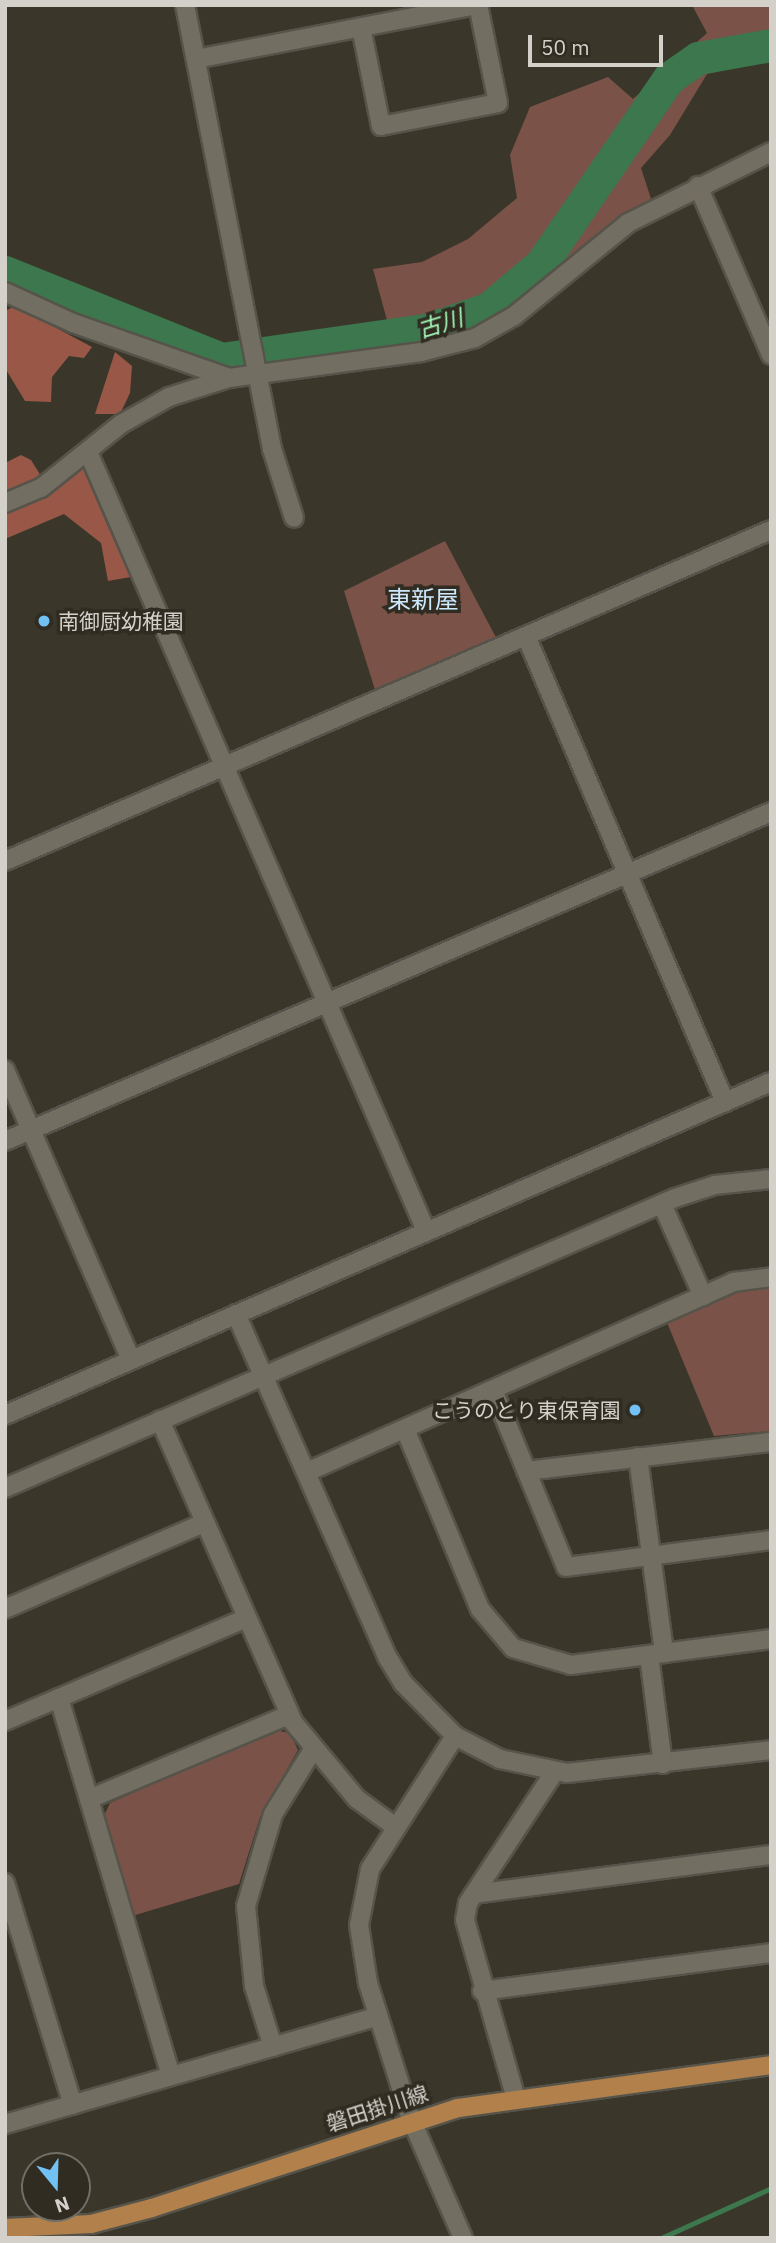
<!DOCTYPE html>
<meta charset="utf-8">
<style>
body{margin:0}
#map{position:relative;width:776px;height:2243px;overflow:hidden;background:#3a372a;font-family:"IBM Plex Sans","Noto Sans JP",sans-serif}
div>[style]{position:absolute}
.green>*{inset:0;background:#7a5248}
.forest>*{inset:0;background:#995747}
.stream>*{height:5px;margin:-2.5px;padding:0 2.5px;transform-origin:2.5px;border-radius:2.5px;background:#3c774d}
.river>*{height:33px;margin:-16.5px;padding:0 16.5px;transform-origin:16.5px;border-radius:16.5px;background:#3c774d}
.roads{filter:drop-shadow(2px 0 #56544a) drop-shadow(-2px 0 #56544a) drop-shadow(0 2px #56544a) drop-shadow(0 -2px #56544a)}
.minor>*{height:18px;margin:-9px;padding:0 9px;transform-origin:9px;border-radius:9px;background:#726e61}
.major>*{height:18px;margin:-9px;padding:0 9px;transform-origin:9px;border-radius:9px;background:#b2814b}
.dots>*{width:19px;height:19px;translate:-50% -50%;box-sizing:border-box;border:4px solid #302c21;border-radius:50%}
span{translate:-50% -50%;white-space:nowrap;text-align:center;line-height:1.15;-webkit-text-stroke:7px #302c21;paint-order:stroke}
.poi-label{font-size:21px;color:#d3d1ca}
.left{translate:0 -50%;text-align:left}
.right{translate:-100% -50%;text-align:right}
.street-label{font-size:21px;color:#d3d1ca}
.water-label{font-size:23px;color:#a1f6b6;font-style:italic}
.quarter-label{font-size:24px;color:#cde9fd}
.frame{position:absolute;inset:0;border:7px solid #d3d1ca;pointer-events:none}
.north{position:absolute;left:21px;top:2152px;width:70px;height:70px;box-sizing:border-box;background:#302c21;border:2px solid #716e65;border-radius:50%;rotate:161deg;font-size:19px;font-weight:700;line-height:28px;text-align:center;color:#d3d1ca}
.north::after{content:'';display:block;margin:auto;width:24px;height:32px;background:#72c1f5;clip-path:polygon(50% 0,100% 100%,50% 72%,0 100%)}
.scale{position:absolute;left:528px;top:35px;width:135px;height:32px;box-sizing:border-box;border:4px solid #d3d1ca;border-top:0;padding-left:9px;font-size:21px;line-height:24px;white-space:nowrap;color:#d3d1ca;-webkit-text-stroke:5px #302c21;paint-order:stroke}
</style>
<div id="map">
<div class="green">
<i style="clip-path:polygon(692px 5px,771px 5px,771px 59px,707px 74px,670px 135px,641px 168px,652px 202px,558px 278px,467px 339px,256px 374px,251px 344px,388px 324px,373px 269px,422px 262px,468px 239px,517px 198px,510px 155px,530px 107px,608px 77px,633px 99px,707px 33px)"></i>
<i style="clip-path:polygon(445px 541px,501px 647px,376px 693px,344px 591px)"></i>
<i style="clip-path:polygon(771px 1283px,771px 1431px,714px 1436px,663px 1313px,703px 1296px)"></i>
<i style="clip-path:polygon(275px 1730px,290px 1733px,298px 1750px,260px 1817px,239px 1884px,132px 1916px,104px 1816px,110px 1803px)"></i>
</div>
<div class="forest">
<i style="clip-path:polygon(15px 306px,92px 347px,84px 358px,69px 356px,52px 377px,51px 402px,25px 401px,5px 368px,5px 311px)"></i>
<i style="clip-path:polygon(115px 352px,132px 366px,130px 393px,120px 414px,95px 414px)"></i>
<i style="clip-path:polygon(21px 455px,31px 460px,41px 476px,33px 492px,64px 483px,90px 459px,142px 575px,108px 581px,101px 543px,64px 514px,5px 539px,5px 463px)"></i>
</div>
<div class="stream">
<i style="left:661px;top:2238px;width:121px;rotate:-24.4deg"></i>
</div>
<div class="river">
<i style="left:5px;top:272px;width:233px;rotate:21.9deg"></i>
<i style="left:221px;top:359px;width:207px;rotate:-8.1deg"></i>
<i style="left:426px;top:330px;width:67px;rotate:-19.2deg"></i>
<i style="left:489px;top:308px;width:68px;rotate:-40.2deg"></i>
<i style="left:541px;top:264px;width:226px;rotate:-55.5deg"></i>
<i style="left:669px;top:78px;width:35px;rotate:-35deg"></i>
<i style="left:698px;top:58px;width:74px;rotate:-10.1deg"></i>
</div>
<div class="roads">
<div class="minor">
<i style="left:185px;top:5px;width:452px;rotate:78.9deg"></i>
<i style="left:272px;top:449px;width:72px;rotate:72.3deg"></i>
<i style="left:361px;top:27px;width:101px;rotate:78.6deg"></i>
<i style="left:381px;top:126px;width:119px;rotate:-11.1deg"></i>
<i style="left:498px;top:103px;width:100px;rotate:-101.5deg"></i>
<i style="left:196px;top:59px;width:286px;rotate:-10.9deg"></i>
<i style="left:698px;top:186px;width:184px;rotate:66.6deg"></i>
<i style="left:5px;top:292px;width:75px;rotate:24.5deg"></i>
<i style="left:73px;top:323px;width:165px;rotate:19.4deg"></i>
<i style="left:88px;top:452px;width:849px;rotate:66.54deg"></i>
<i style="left:5px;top:503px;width:39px;rotate:-23deg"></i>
<i style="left:41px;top:488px;width:102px;rotate:-38.7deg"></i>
<i style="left:121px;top:424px;width:55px;rotate:-29.4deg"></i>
<i style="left:169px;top:397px;width:63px;rotate:-17.6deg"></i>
<i style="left:229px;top:378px;width:194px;rotate:-7.7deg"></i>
<i style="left:421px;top:352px;width:56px;rotate:-14.5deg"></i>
<i style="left:475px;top:338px;width:45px;rotate:-29.4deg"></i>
<i style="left:514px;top:316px;width:147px;rotate:-39.2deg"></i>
<i style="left:628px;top:223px;width:160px;rotate:-26.4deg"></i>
<i style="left:526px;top:636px;width:507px;rotate:66.88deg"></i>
<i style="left:5px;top:861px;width:834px;rotate:-23.37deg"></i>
<i style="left:5px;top:1070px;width:316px;rotate:66.5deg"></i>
<i style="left:5px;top:1141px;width:834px;rotate:-23.24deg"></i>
<i style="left:662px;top:1204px;width:101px;rotate:66deg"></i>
<i style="left:236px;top:1314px;width:376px;rotate:66.2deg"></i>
<i style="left:388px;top:1658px;width:29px;rotate:59deg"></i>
<i style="left:403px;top:1683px;width:74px;rotate:45.5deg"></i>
<i style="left:455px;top:1736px;width:51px;rotate:27.1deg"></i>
<i style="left:500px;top:1759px;width:68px;rotate:11.8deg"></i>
<i style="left:567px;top:1773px;width:205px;rotate:-6.4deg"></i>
<i style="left:493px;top:1390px;width:191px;rotate:67.6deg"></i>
<i style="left:566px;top:1567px;width:207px;rotate:-7.5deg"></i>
<i style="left:5px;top:1415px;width:835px;rotate:-23.5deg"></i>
<i style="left:160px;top:1420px;width:330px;rotate:66.2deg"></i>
<i style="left:293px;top:1722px;width:100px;rotate:50.3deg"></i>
<i style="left:357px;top:1799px;width:46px;rotate:36.1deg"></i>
<i style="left:405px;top:1429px;width:195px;rotate:67.4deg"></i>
<i style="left:480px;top:1609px;width:51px;rotate:49.8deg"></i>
<i style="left:513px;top:1648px;width:60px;rotate:16.3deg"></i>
<i style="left:571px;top:1665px;width:202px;rotate:-7.4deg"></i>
<i style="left:638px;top:1457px;width:198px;rotate:82.4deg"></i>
<i style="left:526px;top:1471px;width:247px;rotate:-6.8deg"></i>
<i style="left:307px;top:1472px;width:466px;rotate:-24deg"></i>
<i style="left:733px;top:1282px;width:38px;rotate:-7deg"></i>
<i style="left:5px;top:1488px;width:730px;rotate:-23.4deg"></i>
<i style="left:675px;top:1198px;width:42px;rotate:-18deg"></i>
<i style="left:715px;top:1185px;width:56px;rotate:-6.1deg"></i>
<i style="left:5px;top:1609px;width:217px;rotate:-23.4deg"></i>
<i style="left:649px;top:1655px;width:110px;rotate:82.7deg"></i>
<i style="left:59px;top:1698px;width:394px;rotate:73.5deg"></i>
<i style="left:5px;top:1721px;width:262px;rotate:-23.1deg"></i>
<i style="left:455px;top:1736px;width:158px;rotate:122.6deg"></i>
<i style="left:370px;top:1869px;width:57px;rotate:101.1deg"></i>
<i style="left:359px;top:1925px;width:59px;rotate:81.2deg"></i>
<i style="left:368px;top:1983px;width:143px;rotate:72.5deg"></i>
<i style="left:411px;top:2119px;width:130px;rotate:66.4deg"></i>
<i style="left:89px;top:1799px;width:217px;rotate:-22.8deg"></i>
<i style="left:5px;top:1883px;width:232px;rotate:73deg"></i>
<i style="left:474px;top:1894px;width:300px;rotate:-7.5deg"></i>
<i style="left:482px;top:1991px;width:291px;rotate:-7.5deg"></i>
<i style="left:273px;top:2047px;width:64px;rotate:-107.3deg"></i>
<i style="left:254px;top:1986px;width:80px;rotate:-95.7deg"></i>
<i style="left:246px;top:1906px;width:96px;rotate:-73.6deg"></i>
<i style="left:273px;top:1814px;width:74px;rotate:-58.2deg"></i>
<i style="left:516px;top:2099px;width:186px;rotate:-105.9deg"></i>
<i style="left:465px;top:1920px;width:17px;rotate:-80deg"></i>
<i style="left:468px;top:1903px;width:158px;rotate:-56.6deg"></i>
<i style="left:5px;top:2124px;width:388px;rotate:-16.1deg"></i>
</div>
<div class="major">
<i style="left:5px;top:2228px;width:86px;rotate:-2.7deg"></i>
<i style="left:91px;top:2224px;width:63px;rotate:-14.7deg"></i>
<i style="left:152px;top:2208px;width:322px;rotate:-18.1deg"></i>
<i style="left:458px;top:2108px;width:316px;rotate:-7.8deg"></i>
</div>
</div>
<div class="dots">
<i style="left:44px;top:621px;background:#72c1f5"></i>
<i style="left:635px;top:1410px;background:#72c1f5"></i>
</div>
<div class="poi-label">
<span class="left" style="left:58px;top:621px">南御厨幼稚園</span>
<span class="right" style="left:621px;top:1410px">こうのとり東保育園</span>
</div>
<div class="street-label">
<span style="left:377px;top:2108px;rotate:-18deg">磐田掛川線</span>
</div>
<div class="water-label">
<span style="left:440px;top:323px;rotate:-17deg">古川</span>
</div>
<div class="quarter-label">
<span style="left:423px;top:600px">東新屋</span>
</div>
<div class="frame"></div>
<div class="north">N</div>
<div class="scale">50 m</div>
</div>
